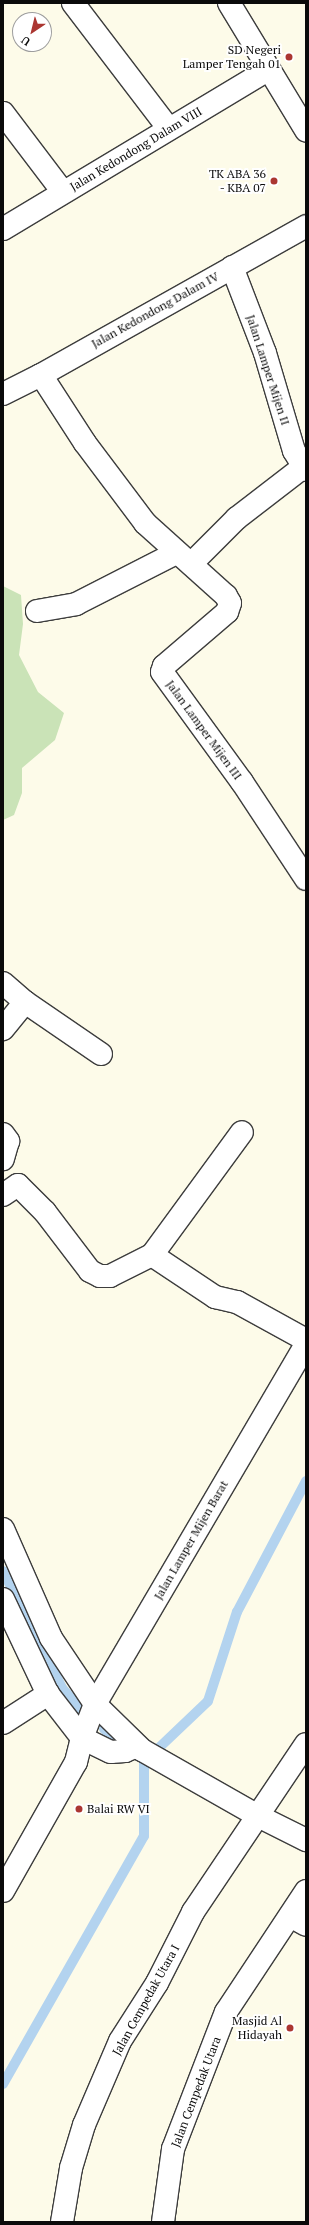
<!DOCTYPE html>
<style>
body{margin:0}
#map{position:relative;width:309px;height:2225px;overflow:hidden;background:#fdfbe9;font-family:"PT Serif",serif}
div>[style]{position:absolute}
.green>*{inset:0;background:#cae3b7}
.stream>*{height:10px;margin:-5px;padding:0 5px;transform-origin:5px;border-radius:5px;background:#b3d3ef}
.roads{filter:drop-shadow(1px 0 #3d3d3d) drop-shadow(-1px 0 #3d3d3d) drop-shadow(0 1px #3d3d3d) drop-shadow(0 -1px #3d3d3d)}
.minor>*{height:22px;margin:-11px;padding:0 11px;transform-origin:11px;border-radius:11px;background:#fff}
.dots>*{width:11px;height:11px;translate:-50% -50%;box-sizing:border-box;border:2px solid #fff;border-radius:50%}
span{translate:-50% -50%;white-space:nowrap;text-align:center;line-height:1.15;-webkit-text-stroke:4px #fff;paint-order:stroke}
.poi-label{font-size:12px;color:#0a0a0a}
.right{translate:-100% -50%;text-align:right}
.left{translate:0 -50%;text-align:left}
.street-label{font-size:12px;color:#0a0a0a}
.frame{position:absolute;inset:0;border:4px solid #0a0a0a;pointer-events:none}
.north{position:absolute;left:12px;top:12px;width:40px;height:40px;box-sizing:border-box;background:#fff;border:1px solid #9d9d9d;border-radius:50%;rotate:215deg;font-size:11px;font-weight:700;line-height:16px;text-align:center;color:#0a0a0a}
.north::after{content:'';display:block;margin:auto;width:14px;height:18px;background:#ab3631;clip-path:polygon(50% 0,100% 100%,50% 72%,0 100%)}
</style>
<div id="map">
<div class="green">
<i style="clip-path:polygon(3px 586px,21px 595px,23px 624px,19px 655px,38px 692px,64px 713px,55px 740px,22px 768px,22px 793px,14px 815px,3px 820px)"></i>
</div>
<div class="stream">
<i style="left:3px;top:1571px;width:131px;rotate:63.2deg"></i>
<i style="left:62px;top:1688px;width:30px;rotate:48deg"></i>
<i style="left:104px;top:1729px;width:18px;rotate:38deg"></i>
<i style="left:3px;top:2084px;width:285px;rotate:-60.4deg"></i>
<i style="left:144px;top:1836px;width:74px;rotate:-90deg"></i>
<i style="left:144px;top:1762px;width:88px;rotate:-43.6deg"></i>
<i style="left:208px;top:1701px;width:94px;rotate:-72deg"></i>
<i style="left:237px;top:1612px;width:148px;rotate:-62.2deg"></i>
</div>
<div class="roads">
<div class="minor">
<i style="left:73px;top:3px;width:158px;rotate:52.7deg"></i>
<i style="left:229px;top:3px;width:149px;rotate:58.8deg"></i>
<i style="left:3px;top:113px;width:99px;rotate:52.8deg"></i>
<i style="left:3px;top:229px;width:310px;rotate:-31deg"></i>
<i style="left:232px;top:267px;width:92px;rotate:69deg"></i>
<i style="left:265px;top:353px;width:102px;rotate:73.5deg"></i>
<i style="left:294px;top:451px;width:22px;rotate:58deg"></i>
<i style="left:41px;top:375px;width:81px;rotate:57.1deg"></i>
<i style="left:85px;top:443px;width:100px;rotate:53.1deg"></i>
<i style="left:145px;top:523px;width:109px;rotate:42deg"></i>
<i style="left:226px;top:596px;width:8px;rotate:60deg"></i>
<i style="left:230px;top:603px;width:9px;rotate:108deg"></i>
<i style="left:227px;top:612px;width:83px;rotate:139.4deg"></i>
<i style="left:164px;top:666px;width:6px;rotate:108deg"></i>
<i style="left:162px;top:672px;width:136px;rotate:54deg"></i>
<i style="left:242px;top:782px;width:116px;rotate:56.6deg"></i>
<i style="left:3px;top:394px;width:42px;rotate:-26.6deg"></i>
<i style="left:41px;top:375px;width:304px;rotate:-29.3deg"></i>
<i style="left:191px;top:564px;width:65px;rotate:-45deg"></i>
<i style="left:237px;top:518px;width:82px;rotate:-37.6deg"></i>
<i style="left:37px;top:611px;width:40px;rotate:-10deg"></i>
<i style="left:76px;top:604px;width:112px;rotate:-27deg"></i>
<i style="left:3px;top:983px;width:29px;rotate:41deg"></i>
<i style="left:25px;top:1002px;width:35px;rotate:129deg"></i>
<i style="left:25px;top:1002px;width:92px;rotate:34.4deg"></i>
<i style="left:3px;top:1134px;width:9px;rotate:54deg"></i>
<i style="left:8px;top:1141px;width:19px;rotate:106deg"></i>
<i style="left:3px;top:1195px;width:18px;rotate:-34deg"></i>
<i style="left:18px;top:1185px;width:38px;rotate:45deg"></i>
<i style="left:45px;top:1212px;width:74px;rotate:52.7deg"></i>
<i style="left:90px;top:1271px;width:11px;rotate:27deg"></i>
<i style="left:100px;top:1276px;width:10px"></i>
<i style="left:110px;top:1276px;width:47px;rotate:-26.6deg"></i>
<i style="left:152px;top:1255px;width:76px;rotate:33.7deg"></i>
<i style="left:215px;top:1297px;width:23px;rotate:13deg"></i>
<i style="left:237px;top:1302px;width:79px;rotate:28.8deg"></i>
<i style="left:152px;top:1255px;width:152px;rotate:-53.8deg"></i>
<i style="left:3px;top:1529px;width:119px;rotate:66.2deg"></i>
<i style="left:51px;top:1638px;width:79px;rotate:56.3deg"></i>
<i style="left:95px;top:1704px;width:66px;rotate:44.4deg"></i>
<i style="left:142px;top:1750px;width:133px;rotate:29.6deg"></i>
<i style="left:258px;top:1816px;width:54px;rotate:26.6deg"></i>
<i style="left:3px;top:1599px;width:105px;rotate:64.7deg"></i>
<i style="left:48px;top:1694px;width:56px;rotate:52.3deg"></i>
<i style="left:82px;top:1738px;width:32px;rotate:26deg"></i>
<i style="left:111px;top:1752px;width:14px;rotate:-4deg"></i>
<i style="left:125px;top:1751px;width:13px;rotate:-23deg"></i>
<i style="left:3px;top:1723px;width:54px;rotate:-32.8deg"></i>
<i style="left:3px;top:1891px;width:148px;rotate:-60.5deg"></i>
<i style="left:76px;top:1762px;width:25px;rotate:-76deg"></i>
<i style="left:82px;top:1738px;width:36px;rotate:-69deg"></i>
<i style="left:95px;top:1704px;width:417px;rotate:-59.6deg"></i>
<i style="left:290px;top:1916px;width:18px;rotate:29deg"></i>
<i style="left:62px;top:2222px;width:55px;rotate:-80.5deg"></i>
<i style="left:71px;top:2168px;width:45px;rotate:-73.2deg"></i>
<i style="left:84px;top:2125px;width:91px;rotate:-66.8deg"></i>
<i style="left:120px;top:2041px;width:69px;rotate:-57.5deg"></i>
<i style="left:157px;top:1983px;width:80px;rotate:-63.1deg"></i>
<i style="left:193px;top:1912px;width:202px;rotate:-56.1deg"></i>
<i style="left:163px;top:2222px;width:74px;rotate:-82.2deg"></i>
<i style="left:173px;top:2149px;width:147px;rotate:-68.9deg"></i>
<i style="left:226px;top:2012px;width:145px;rotate:-56.5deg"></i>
</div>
</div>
<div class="dots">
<i style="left:289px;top:57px;background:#ab3631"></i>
<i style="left:274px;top:181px;background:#ab3631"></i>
<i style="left:79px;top:1809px;background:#ab3631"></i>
<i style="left:290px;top:2028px;background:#ab3631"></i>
</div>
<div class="poi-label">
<span class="right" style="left:281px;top:57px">SD Negeri<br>Lamper Tengah 01</span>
<span class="right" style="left:266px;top:181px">TK ABA 36<br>- KBA 07</span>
<span class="left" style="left:87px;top:1809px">Balai RW VI</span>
<span class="right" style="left:282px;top:2028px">Masjid Al<br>Hidayah</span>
</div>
<div class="street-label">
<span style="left:136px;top:149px;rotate:-31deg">Jalan Kedondong Dalam VIII</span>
<span style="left:155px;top:310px;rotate:-29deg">Jalan Kedondong Dalam IV</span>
<span style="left:268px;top:370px;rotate:72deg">Jalan Lamper Mijen II</span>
<span style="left:204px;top:730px;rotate:54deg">Jalan Lamper Mijen III</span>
<span style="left:191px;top:1540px;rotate:-60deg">Jalan Lamper Mijen Barat</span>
<span style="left:146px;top:2000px;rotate:-61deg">Jalan Cempedak Utara I</span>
<span style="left:196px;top:2092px;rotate:-69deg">Jalan Cempedak Utara</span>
</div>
<div class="frame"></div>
<div class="north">U</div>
</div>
